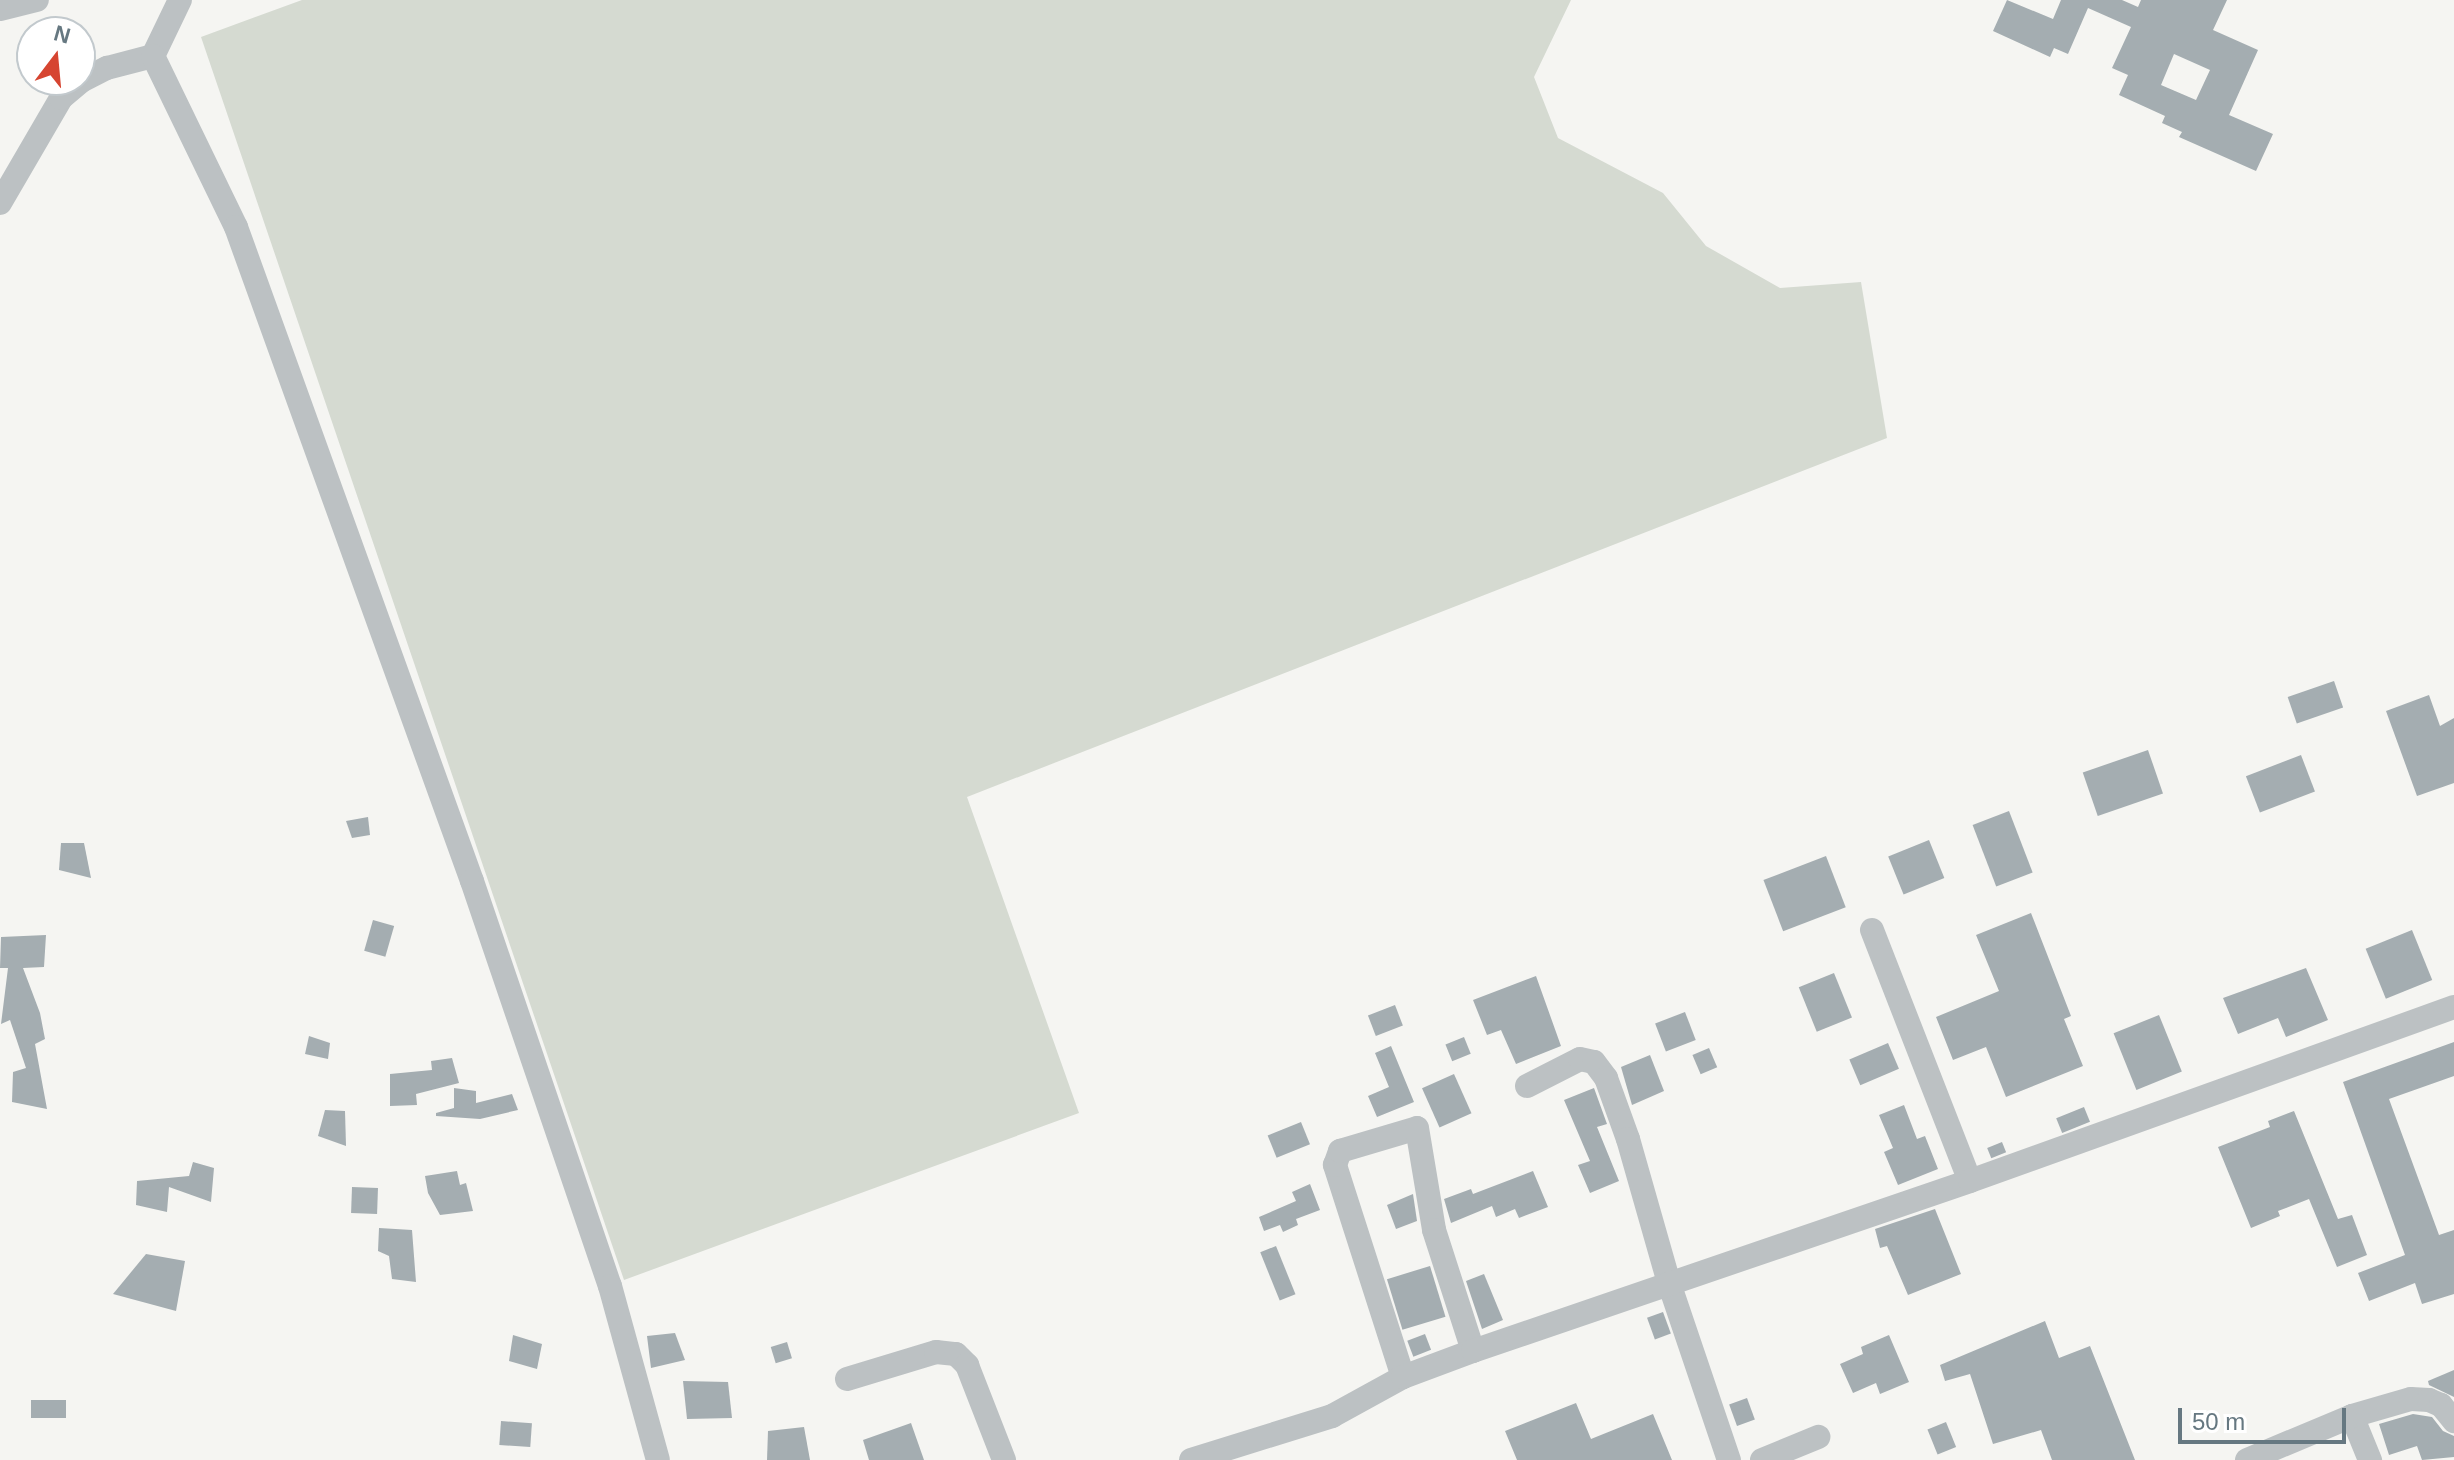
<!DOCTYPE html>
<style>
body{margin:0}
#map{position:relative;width:2454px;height:1460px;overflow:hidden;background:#f5f5f2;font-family:Arial,sans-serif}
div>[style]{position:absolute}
.green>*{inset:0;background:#d5dad1}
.building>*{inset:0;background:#a4adb1;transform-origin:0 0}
.minor>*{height:24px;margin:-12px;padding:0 12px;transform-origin:12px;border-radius:12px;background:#bcc1c3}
span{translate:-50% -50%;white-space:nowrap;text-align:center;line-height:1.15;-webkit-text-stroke:8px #fff;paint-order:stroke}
.north{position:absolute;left:16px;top:16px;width:80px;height:80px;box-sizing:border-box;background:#fff;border:2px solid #c2c9cd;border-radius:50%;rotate:16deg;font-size:22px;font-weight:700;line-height:32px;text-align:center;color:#667881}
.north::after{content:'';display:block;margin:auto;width:28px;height:36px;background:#d64531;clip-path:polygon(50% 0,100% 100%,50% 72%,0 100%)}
.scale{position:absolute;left:2178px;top:1408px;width:168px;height:36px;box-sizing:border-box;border:4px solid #667881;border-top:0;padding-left:10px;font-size:24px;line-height:28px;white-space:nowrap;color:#667881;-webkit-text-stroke:6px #fff;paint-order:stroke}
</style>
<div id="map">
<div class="green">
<i style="clip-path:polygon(302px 0,1571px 0,1534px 77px,1558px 138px,1663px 193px,1706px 246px,1780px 288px,1861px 282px,1887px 438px,967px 797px,1079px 1113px,624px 1280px,201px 37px)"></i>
</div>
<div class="building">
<i style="clip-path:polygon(evenodd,2007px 0,2053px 19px,2061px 0,2122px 0,2138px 7px,2141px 0,2227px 0,2213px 30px,2258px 50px,2229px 115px,2273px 134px,2256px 171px,2179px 137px,2182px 132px,2162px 123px,2165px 116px,2119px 95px,2128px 75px,2112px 68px,2131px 27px,2088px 8px,2068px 54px,2054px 48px,2050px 57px,1993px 31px,2007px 0,2174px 54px,2210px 70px,2196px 100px,2161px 85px,2174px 54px)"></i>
<i style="left:2334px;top:681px;width:28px;height:49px;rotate:71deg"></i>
<i style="clip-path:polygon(2429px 695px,2440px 726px,2454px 718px,2454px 783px,2417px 796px,2386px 711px)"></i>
<i style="left:2148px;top:750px;width:46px;height:69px;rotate:71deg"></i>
<i style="left:2301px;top:755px;width:39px;height:59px;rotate:69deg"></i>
<i style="left:2009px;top:811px;width:66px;height:39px;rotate:69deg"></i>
<i style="clip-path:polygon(368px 817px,370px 835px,352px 838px,346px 821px)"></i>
<i style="left:1929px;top:840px;width:41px;height:44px;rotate:68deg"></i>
<i style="clip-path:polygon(61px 843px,84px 843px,91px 878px,59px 870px)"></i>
<i style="left:1826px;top:856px;width:55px;height:67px;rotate:69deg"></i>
<i style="clip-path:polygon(2031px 913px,2071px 1016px,2064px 1019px,2083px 1066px,2006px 1097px,1986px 1047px,1953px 1060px,1936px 1017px,1999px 991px,1976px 935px)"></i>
<i style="left:373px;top:920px;width:22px;height:32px;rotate:16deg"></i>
<i style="left:2412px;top:930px;width:54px;height:50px;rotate:68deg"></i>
<i style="clip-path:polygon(46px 935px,44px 967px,23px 968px,40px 1013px,45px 1039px,35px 1044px,47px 1109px,12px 1102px,13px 1072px,26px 1068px,10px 1020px,1px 1024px,8px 968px,0 968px,1px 937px)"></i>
<i style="clip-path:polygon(2306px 968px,2328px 1020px,2286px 1037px,2278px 1018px,2238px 1034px,2223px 998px)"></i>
<i style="left:1834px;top:973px;width:48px;height:38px;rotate:68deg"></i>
<i style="clip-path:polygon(1536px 976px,1561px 1046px,1516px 1064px,1501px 1030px,1487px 1035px,1473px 1000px)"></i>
<i style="left:1395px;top:1005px;width:22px;height:29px;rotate:69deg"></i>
<i style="left:1685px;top:1012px;width:30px;height:32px;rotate:69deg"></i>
<i style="left:2159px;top:1015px;width:61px;height:49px;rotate:68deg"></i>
<i style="clip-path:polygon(309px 1036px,330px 1043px,328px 1059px,305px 1054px)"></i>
<i style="left:1464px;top:1037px;width:18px;height:20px;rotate:68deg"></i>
<i style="clip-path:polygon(2454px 1042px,2454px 1076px,2389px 1099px,2439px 1235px,2454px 1230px,2454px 1294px,2422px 1304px,2415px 1283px,2369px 1301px,2358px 1273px,2405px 1255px,2343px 1082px)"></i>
<i style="left:1888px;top:1043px;width:28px;height:42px;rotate:67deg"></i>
<i style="clip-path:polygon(1391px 1046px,1414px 1102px,1377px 1117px,1368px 1096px,1389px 1087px,1375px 1053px)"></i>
<i style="left:1709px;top:1048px;width:21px;height:18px;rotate:67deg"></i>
<i style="clip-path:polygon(1650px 1055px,1664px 1091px,1632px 1105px,1621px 1067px)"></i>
<i style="clip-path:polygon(452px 1058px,459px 1083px,416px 1094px,417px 1105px,390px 1106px,390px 1074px,432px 1070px,431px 1061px)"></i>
<i style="left:1454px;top:1074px;width:43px;height:35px;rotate:66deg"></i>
<i style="clip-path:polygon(454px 1088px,476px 1091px,476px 1103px,512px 1094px,518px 1110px,480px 1119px,436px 1116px,436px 1113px,454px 1108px)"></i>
<i style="clip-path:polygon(1594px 1088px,1607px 1124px,1597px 1127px,1619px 1181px,1590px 1193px,1578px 1165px,1590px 1161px,1564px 1100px)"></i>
<i style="clip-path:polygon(1904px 1105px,1917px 1139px,1925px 1136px,1938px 1169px,1898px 1185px,1884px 1152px,1893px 1148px,1879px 1115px)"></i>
<i style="left:2084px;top:1107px;width:16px;height:30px;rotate:68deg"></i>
<i style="clip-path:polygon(325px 1110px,345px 1111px,346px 1146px,318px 1136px)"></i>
<i style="clip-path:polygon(2294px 1111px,2338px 1219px,2352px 1215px,2367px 1255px,2337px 1267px,2309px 1199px,2278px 1211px,2280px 1216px,2251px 1228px,2218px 1147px,2270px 1127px,2268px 1121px)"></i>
<i style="left:1301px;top:1122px;width:24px;height:36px;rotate:68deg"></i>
<i style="left:2002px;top:1142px;width:11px;height:16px;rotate:68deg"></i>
<i style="clip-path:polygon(193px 1162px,214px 1168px,211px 1202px,169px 1187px,167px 1212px,136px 1205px,137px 1181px,189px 1176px)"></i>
<i style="clip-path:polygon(457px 1171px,460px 1185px,466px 1183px,473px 1211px,440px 1215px,428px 1193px,425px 1176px)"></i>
<i style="clip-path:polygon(1533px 1171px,1548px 1207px,1519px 1218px,1515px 1209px,1496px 1217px,1492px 1206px,1451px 1223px,1444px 1199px,1471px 1189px,1473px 1194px)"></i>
<i style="clip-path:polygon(1310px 1184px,1320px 1210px,1296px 1219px,1298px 1225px,1283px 1232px,1280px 1225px,1264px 1231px,1259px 1217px,1296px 1201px,1292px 1192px)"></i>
<i style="left:352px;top:1187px;width:26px;height:26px;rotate:2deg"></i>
<i style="clip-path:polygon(1413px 1194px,1417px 1221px,1396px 1229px,1387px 1205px)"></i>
<i style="clip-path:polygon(1935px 1209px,1961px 1274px,1908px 1295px,1887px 1246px,1880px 1248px,1875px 1229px)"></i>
<i style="clip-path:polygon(379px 1228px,412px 1230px,416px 1282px,392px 1279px,389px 1256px,378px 1251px)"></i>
<i style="left:1276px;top:1246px;width:52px;height:17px;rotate:68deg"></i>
<i style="clip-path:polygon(146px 1254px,185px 1261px,176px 1311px,113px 1294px)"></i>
<i style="left:1430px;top:1266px;width:53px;height:45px;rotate:73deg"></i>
<i style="clip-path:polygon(1484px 1274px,1503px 1320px,1482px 1329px,1466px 1281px)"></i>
<i style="left:1663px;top:1312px;width:23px;height:17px;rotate:70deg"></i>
<i style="clip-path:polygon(2045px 1321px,2059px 1358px,2090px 1346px,2135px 1460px,2052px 1460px,2041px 1430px,1993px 1444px,1970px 1374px,1945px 1381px,1940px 1365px)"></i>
<i style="clip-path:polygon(675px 1333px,685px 1360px,651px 1368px,647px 1336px)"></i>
<i style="left:1425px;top:1334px;width:17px;height:19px;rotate:69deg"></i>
<i style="clip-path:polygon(513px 1335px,542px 1344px,537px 1369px,509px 1361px)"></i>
<i style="clip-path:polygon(1889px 1335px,1909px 1382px,1880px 1394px,1876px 1383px,1853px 1393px,1840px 1364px,1863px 1354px,1861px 1347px)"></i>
<i style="left:787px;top:1342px;width:17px;height:17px;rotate:73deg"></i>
<i style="clip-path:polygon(2454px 1370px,2454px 1397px,2429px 1385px,2428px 1381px)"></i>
<i style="clip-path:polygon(683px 1381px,728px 1382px,732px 1418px,687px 1419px)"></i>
<i style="left:1747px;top:1398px;width:23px;height:19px;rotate:70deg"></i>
<i style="left:66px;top:1400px;width:18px;height:35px;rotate:90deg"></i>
<i style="clip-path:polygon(1576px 1403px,1591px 1439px,1653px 1414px,1672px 1460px,1517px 1460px,1505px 1431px)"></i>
<i style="clip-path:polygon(2413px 1414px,2432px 1417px,2443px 1431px,2454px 1436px,2454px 1457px,2422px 1460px,2417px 1446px,2389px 1455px,2379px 1424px)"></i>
<i style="left:501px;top:1421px;width:31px;height:24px;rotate:4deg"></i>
<i style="left:1946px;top:1422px;width:27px;height:20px;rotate:68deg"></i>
<i style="clip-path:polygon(911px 1423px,924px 1460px,869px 1460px,863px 1440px)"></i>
<i style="clip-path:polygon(804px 1427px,810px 1460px,767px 1460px,768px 1431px)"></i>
</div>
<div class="minor">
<i style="left:0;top:9px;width:38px;rotate:-14deg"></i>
<i style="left:153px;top:56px;width:62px;rotate:-64.3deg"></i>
<i style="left:0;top:203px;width:121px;rotate:-59.8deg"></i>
<i style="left:61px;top:98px;width:26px;rotate:-40deg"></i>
<i style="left:81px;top:81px;width:29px;rotate:-27deg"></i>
<i style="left:107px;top:68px;width:48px;rotate:-14.6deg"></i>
<i style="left:153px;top:56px;width:190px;rotate:64.1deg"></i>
<i style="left:236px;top:227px;width:695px;rotate:70.16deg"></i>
<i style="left:472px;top:881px;width:428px;rotate:71.2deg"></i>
<i style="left:610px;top:1286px;width:180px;rotate:74.6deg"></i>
<i style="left:1872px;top:930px;width:269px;rotate:68.7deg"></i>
<i style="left:1527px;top:1086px;width:59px;rotate:-27deg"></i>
<i style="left:1580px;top:1059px;width:14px;rotate:12deg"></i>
<i style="left:1594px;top:1062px;width:20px;rotate:53deg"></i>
<i style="left:1606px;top:1078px;width:65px;rotate:70.2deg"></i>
<i style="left:1628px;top:1139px;width:150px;rotate:74.1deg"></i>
<i style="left:1669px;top:1283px;width:187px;rotate:71.3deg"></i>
<i style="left:1403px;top:1377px;width:223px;rotate:-107.8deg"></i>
<i style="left:1335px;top:1165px;width:15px;rotate:-70deg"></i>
<i style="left:1340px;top:1151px;width:80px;rotate:-16.6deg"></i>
<i style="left:1417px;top:1128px;width:103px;rotate:80.5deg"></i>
<i style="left:1434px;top:1230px;width:127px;rotate:72.1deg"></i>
<i style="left:847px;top:1379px;width:93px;rotate:-16.9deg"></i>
<i style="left:936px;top:1352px;width:20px;rotate:6deg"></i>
<i style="left:956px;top:1354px;width:16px;rotate:45deg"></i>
<i style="left:967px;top:1365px;width:102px;rotate:68.7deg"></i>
<i style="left:2352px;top:1416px;width:48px;rotate:67.8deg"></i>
<i style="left:1191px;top:1460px;width:148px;rotate:-17.3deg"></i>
<i style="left:1332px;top:1416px;width:81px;rotate:-28.8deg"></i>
<i style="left:1403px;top:1377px;width:75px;rotate:-20.4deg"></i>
<i style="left:1473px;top:1351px;width:525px;rotate:-18.88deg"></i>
<i style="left:1970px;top:1181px;width:514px;rotate:-19.77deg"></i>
<i style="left:1762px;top:1460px;width:61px;rotate:-22.3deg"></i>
<i style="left:2247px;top:1460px;width:114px;rotate:-22.7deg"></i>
<i style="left:2352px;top:1416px;width:61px;rotate:-16.1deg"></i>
<i style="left:2411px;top:1399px;width:18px;rotate:3deg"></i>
<i style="left:2429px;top:1400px;width:13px;rotate:23deg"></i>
<i style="left:2441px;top:1405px;width:21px;rotate:51deg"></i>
</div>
<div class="north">N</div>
<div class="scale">50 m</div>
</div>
